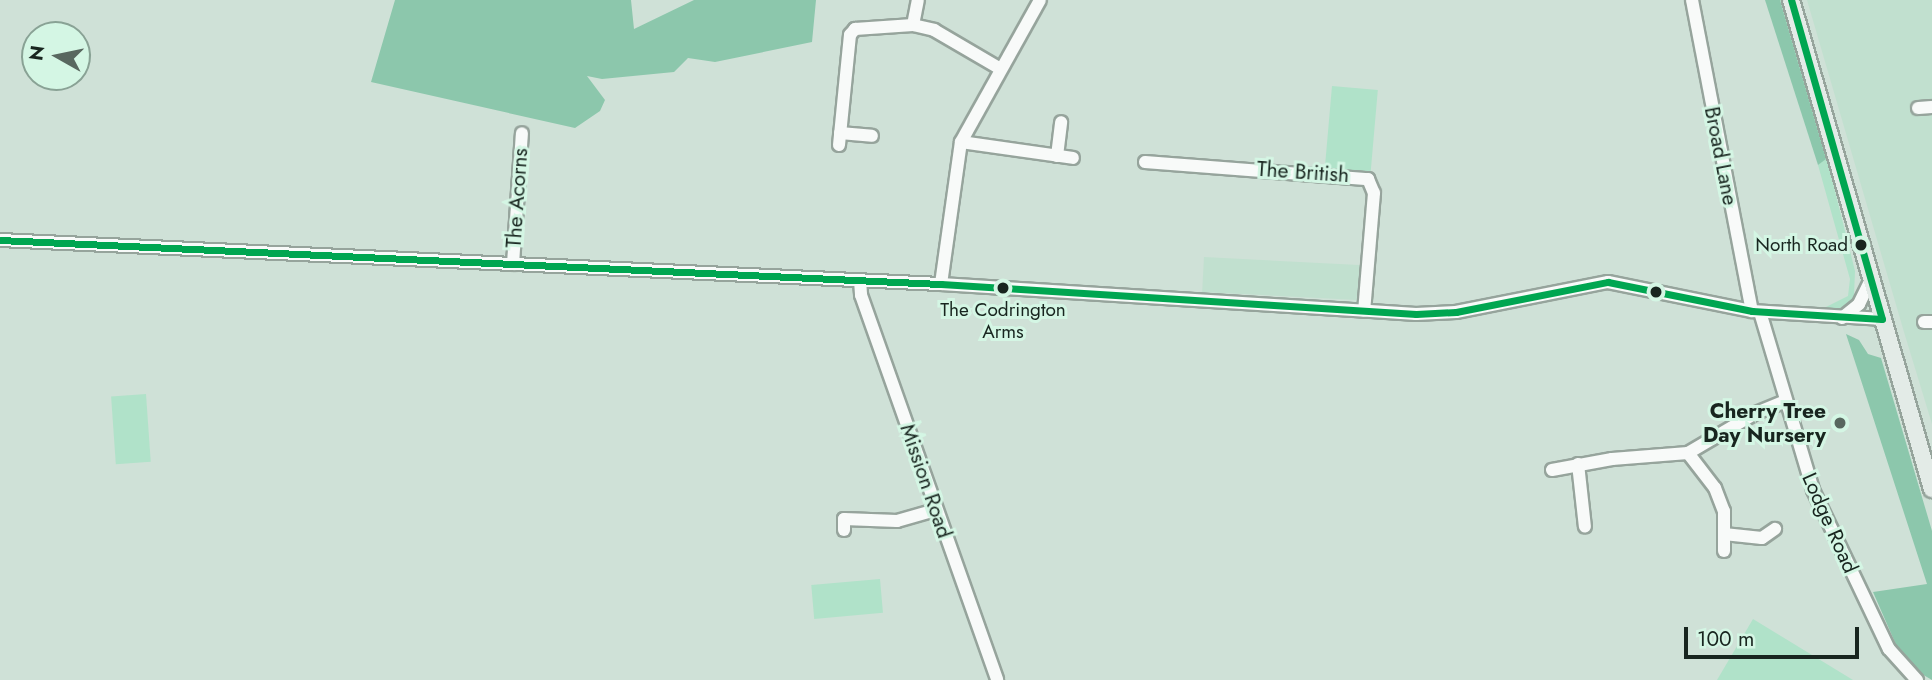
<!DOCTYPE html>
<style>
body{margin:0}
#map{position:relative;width:1932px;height:680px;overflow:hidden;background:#cfe1d7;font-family:Jost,sans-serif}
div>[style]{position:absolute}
.built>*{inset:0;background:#c1e0cf;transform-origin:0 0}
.green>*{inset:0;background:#b0e2c9;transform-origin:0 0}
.forest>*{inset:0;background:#8cc7ac}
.roads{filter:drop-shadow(2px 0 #96a49c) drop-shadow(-2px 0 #96a49c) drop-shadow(0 2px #96a49c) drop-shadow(0 -2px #96a49c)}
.minor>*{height:12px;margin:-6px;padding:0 6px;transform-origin:6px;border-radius:6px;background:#f8faf9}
.major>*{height:16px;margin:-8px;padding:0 8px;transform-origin:8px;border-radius:8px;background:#e3ebe7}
.bus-1>*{height:7px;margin:-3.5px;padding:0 3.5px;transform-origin:3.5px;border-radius:3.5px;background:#00a651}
.dots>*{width:19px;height:19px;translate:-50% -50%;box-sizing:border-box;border:4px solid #d4f6e4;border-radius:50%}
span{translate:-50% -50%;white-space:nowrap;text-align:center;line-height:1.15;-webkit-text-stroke:6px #d4f6e4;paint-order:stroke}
.bus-label{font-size:19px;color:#18251f}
.right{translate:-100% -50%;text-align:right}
.street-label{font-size:21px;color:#18251f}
.poi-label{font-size:21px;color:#18251f;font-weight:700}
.north{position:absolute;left:21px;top:21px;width:70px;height:70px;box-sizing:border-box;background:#d4f6e4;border:2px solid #89a295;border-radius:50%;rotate:279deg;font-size:19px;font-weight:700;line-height:28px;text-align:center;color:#18251f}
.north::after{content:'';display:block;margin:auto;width:24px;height:32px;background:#58675f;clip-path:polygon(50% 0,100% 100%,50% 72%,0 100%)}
.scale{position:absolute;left:1684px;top:627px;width:175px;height:32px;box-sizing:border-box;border:4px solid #18251f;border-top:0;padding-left:9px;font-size:21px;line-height:24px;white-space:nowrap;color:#18251f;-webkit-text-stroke:5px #d4f6e4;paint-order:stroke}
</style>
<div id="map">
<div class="built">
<i style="clip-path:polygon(1807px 0,1932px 0,1932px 424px,1904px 332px)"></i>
<i style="left:1204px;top:257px;width:160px;height:35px;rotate:3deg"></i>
</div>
<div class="green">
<i style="clip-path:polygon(1780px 0,1784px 0,1831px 163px,1829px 167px,1855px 271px,1854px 296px,1845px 308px,1824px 308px,1848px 296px,1850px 279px,1818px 165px,1825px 158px)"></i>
<i style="left:1332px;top:86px;width:46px;height:84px;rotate:5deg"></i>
<i style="left:146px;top:394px;width:68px;height:35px;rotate:86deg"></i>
<i style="left:880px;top:579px;width:34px;height:69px;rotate:85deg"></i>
<i style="clip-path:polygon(1753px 619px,1853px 680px,1717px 680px)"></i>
</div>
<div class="forest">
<i style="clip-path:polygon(395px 0,631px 0,634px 29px,694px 0,816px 0,812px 42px,715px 62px,688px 58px,674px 72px,602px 79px,587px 76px,605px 100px,600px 111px,575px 128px,371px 82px)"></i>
<i style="clip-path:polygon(1765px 0,1780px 0,1826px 159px,1818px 165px)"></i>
<i style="clip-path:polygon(1846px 334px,1859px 340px,1868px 354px,1881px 358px,1932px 531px,1932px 680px,1915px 670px,1897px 647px,1873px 592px,1927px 584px)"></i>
</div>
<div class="roads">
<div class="minor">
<i style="left:1692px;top:0;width:317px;rotate:79.1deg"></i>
<i style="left:913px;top:25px;width:25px;rotate:-79deg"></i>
<i style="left:1918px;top:108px;width:14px;rotate:-4deg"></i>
<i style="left:840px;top:133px;width:32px;rotate:5deg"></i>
<i style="left:961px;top:142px;width:113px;rotate:8.1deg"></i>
<i style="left:839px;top:145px;width:111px;rotate:-84.3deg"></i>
<i style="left:850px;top:35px;width:8px;rotate:-50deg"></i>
<i style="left:855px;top:29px;width:58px;rotate:-3.9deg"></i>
<i style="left:913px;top:25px;width:22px;rotate:13deg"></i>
<i style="left:934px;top:30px;width:75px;rotate:30.3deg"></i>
<i style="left:1057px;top:156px;width:34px;rotate:-83deg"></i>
<i style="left:1145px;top:162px;width:224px;rotate:4.4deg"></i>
<i style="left:1368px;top:179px;width:15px;rotate:67deg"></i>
<i style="left:1374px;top:193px;width:118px;rotate:94.8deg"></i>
<i style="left:0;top:240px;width:942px;rotate:2.68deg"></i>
<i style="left:941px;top:284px;width:476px;rotate:3.6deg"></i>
<i style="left:1416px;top:314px;width:40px;rotate:-2.9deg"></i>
<i style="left:1456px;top:312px;width:155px;rotate:-11.2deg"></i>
<i style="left:1608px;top:282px;width:147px;rotate:11.4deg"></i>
<i style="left:1752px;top:311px;width:130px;rotate:3.5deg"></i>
<i style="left:513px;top:264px;width:131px;rotate:-86.1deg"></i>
<i style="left:860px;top:280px;width:15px;rotate:86deg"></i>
<i style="left:861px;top:295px;width:408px;rotate:70.5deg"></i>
<i style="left:941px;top:284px;width:143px;rotate:-82deg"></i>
<i style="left:961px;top:142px;width:162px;rotate:-60.9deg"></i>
<i style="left:1760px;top:312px;width:186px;rotate:73.4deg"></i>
<i style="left:1813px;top:490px;width:176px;rotate:64.5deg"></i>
<i style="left:1889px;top:649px;width:42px;rotate:47.9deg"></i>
<i style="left:1842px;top:318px;width:22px;rotate:-39deg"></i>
<i style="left:1859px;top:304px;width:28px;rotate:-64deg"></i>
<i style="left:1924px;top:322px;width:8px"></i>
<i style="left:1688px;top:453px;width:44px;rotate:52.4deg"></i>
<i style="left:1715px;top:488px;width:25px;rotate:69deg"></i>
<i style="left:1724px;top:511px;width:40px;rotate:90deg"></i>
<i style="left:1578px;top:464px;width:63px;rotate:83.7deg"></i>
<i style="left:1552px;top:470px;width:61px;rotate:-10.4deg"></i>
<i style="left:1612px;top:459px;width:76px;rotate:-4.5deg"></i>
<i style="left:1688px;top:453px;width:79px;rotate:-30.5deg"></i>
<i style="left:1756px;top:413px;width:31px;rotate:-22deg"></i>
<i style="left:844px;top:530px;width:11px;rotate:-90deg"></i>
<i style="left:844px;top:519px;width:53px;rotate:2.2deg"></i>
<i style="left:897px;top:521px;width:40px;rotate:-16deg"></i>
<i style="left:1724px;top:534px;width:38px;rotate:6deg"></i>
<i style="left:1762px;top:538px;width:16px;rotate:-35deg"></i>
</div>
<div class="major">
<i style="left:1791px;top:0;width:509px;rotate:73.92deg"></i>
</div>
</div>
<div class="bus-1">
<i style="left:0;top:240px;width:942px;rotate:2.68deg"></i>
<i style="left:941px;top:284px;width:476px;rotate:3.6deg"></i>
<i style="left:1416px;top:314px;width:40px;rotate:-2.9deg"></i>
<i style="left:1456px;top:312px;width:155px;rotate:-11.2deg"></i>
<i style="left:1608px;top:282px;width:147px;rotate:11.4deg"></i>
<i style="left:1752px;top:311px;width:130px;rotate:3.5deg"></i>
<i style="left:1882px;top:319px;width:332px;rotate:-105.9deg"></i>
</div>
<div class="dots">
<i style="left:1861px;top:245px;background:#18251f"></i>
<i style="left:1003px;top:288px;background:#18251f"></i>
<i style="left:1656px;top:292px;background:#18251f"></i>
<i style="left:1840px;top:423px;background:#58675f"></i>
</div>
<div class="bus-label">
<span class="right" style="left:1848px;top:245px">North Road</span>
<span style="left:1003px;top:321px">The Codrington<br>Arms</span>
</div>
<div class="street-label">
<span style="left:1721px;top:156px;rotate:79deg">Broad Lane</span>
<span style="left:1303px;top:172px;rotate:4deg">The British</span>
<span style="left:517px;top:198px;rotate:-86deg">The Acorns</span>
<span style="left:926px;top:481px;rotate:71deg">Mission Road</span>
<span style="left:1830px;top:523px;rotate:66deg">Lodge Road</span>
</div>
<div class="poi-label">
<span class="right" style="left:1826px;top:423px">Cherry Tree<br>Day Nursery</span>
</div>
<div class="north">N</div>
<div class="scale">100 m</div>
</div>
